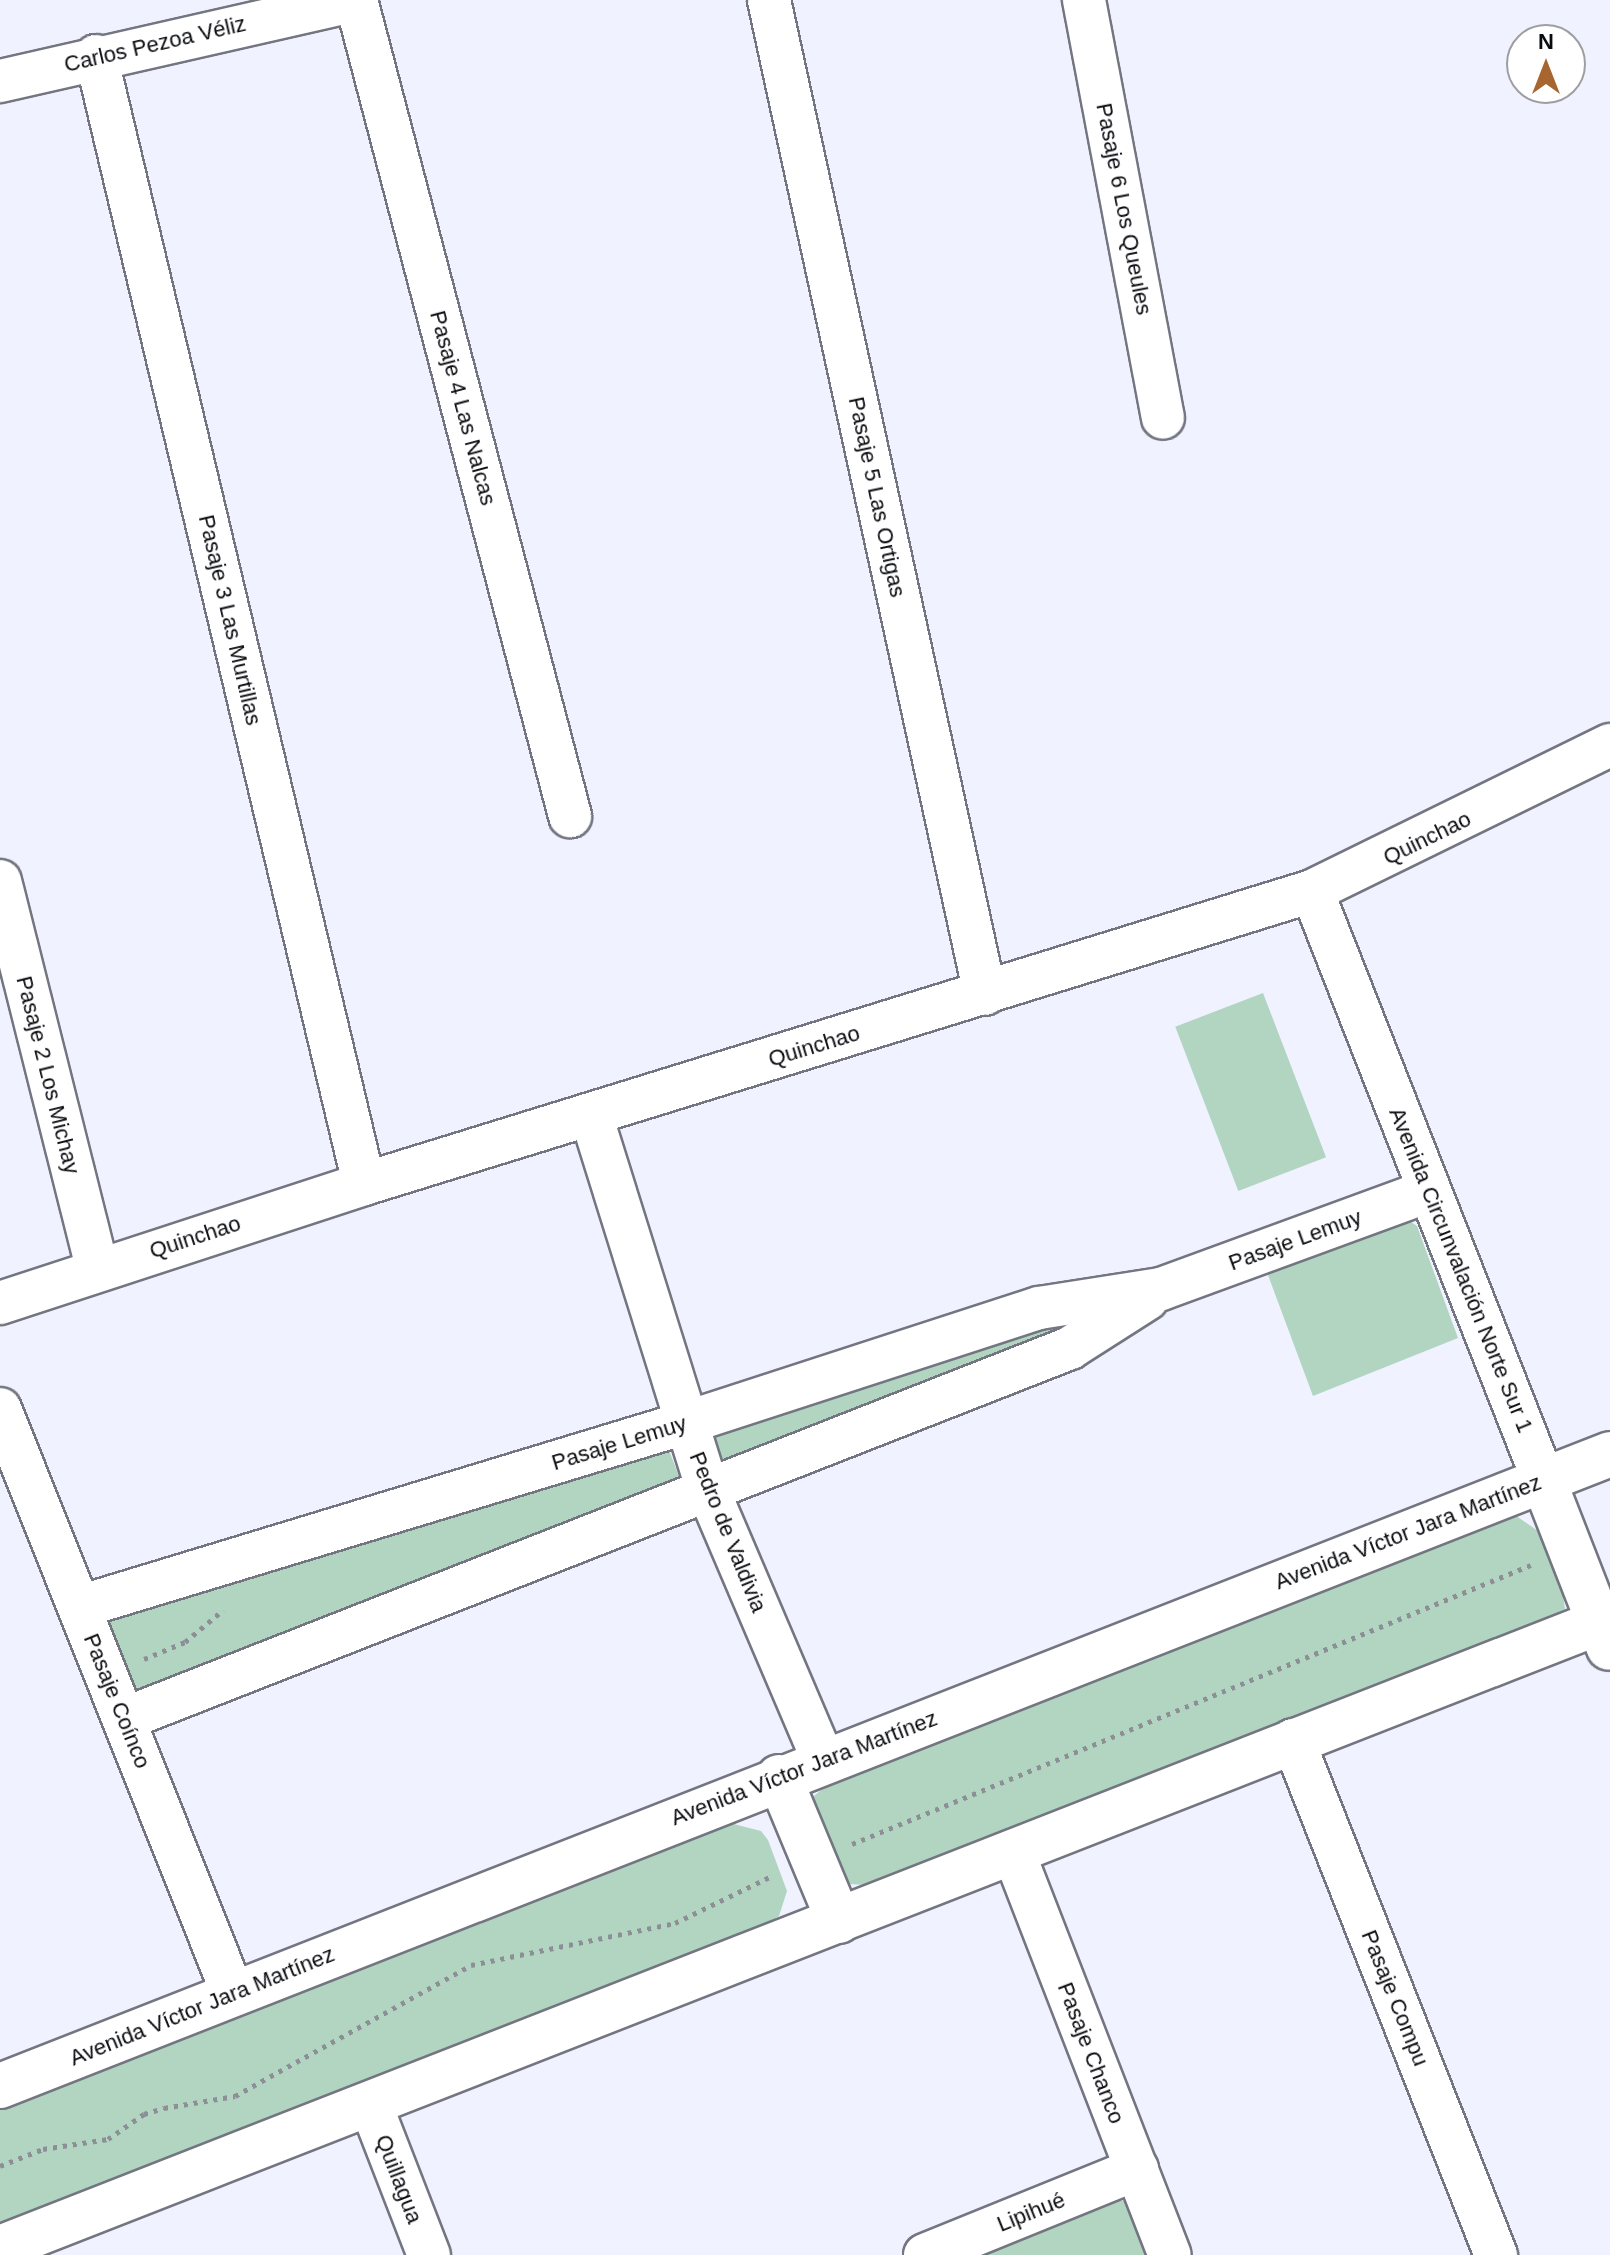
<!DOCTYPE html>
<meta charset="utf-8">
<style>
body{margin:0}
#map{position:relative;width:1610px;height:2255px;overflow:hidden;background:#f0f3ff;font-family:Arial,sans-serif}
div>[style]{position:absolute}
.green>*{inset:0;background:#b1d5c1;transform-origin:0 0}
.path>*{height:5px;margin-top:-2.5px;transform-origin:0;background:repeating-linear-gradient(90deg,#8d8f97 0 4px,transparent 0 10px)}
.roads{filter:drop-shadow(2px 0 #737680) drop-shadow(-2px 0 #737680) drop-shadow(0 2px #737680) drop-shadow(0 -2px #737680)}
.street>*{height:42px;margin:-21px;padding:0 21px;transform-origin:21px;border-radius:21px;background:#fff}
.secondary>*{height:44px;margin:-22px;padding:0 22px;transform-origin:22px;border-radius:22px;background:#fff}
span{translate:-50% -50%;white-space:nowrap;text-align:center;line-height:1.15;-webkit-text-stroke:6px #fff;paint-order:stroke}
.street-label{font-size:22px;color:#0b0c10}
.north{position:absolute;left:1506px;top:24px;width:80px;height:80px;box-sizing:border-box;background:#fff;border:2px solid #9d9e9f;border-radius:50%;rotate:0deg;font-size:22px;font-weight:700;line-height:32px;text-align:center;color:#0b0c10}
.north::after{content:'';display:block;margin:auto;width:28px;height:36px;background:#a76630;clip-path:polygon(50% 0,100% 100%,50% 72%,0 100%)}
</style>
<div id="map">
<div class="green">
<i style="left:1263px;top:993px;width:176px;height:94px;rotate:69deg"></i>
<i style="clip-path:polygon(1408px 1220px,1417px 1226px,1458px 1338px,1313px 1396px,1265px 1267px)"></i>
<i style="clip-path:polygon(1107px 1315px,724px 1464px,711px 1427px,1031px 1322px)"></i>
<i style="clip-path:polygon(667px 1445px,680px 1479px,153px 1694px,130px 1694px,99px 1618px)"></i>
<i style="clip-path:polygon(1512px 1513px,1541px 1533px,1560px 1576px,1565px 1609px,1555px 1614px,866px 1885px,848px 1884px,836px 1876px,809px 1808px,814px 1796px,831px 1782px)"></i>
<i style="clip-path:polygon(726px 1822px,761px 1831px,768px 1840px,787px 1891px,779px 1916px,766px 1924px,0 2223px,0 2108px)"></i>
<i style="clip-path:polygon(1116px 2201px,1127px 2201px,1154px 2255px,979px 2255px)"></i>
</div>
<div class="path">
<i style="left:144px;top:1659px;width:44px;rotate:-22.5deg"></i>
<i style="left:185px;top:1642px;width:50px;rotate:-40.1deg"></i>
<i style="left:852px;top:1844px;width:734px;rotate:-22.34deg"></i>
<i style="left:0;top:2166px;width:46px;rotate:-21.6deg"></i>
<i style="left:43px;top:2149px;width:66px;rotate:-8.7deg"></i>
<i style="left:108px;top:2139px;width:44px;rotate:-34.8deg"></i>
<i style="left:144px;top:2114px;width:21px;rotate:-17deg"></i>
<i style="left:164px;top:2108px;width:72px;rotate:-9.6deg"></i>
<i style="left:235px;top:2096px;width:270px;rotate:-29deg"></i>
<i style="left:471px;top:1965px;width:208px;rotate:-11.6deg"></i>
<i style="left:675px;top:1923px;width:108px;rotate:-25.9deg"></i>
</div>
<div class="roads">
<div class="street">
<i style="left:356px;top:0;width:844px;rotate:75.3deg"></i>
<i style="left:769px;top:0;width:1017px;rotate:77.74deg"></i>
<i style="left:1084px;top:0;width:425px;rotate:79.3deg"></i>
<i style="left:96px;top:56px;width:1159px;rotate:76.63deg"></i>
<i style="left:0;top:81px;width:366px;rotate:-12.8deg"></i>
<i style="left:0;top:881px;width:399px;rotate:75.9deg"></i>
<i style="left:1312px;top:891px;width:632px;rotate:68.55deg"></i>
<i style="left:591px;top:1115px;width:393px;rotate:72.7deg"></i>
<i style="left:708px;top:1490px;width:293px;rotate:66.9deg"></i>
<i style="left:0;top:1303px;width:383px;rotate:-18.1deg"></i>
<i style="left:364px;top:1184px;width:992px;rotate:-17.17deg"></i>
<i style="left:1312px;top:891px;width:332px;rotate:-26.1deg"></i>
<i style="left:0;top:1409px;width:630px;rotate:68.28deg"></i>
<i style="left:79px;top:1607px;width:633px;rotate:-16.89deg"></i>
<i style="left:685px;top:1423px;width:372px;rotate:-18deg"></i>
<i style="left:1039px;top:1308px;width:123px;rotate:-8.9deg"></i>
<i style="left:1161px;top:1289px;width:285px;rotate:-20.1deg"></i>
<i style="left:124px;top:1719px;width:1016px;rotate:-21.41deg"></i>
<i style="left:1070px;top:1348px;width:91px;rotate:-32.5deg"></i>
<i style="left:1293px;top:1740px;width:554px;rotate:68.49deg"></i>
<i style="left:1013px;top:1851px;width:433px;rotate:68.8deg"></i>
<i style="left:370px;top:2103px;width:163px;rotate:68.8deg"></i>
<i style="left:925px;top:2255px;width:229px;rotate:-22.1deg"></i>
</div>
<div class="secondary">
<i style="left:1543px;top:1479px;width:181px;rotate:68.7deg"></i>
<i style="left:779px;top:1777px;width:156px;rotate:67.4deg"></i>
<i style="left:0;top:2086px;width:1730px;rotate:-21.43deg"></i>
<i style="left:0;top:2248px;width:1729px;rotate:-21.37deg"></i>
</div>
</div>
<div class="street-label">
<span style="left:155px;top:44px;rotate:-13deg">Carlos Pezoa Véliz</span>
<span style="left:1124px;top:209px;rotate:79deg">Pasaje 6 Los Queules</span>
<span style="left:463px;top:408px;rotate:75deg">Pasaje 4 Las Nalcas</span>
<span style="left:877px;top:497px;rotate:78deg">Pasaje 5 Las Ortigas</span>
<span style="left:230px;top:620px;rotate:77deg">Pasaje 3 Las Murtillas</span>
<span style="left:1427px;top:838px;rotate:-26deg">Quinchao</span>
<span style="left:814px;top:1046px;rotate:-17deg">Quinchao</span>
<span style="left:48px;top:1075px;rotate:76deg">Pasaje 2 Los Michay</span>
<span style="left:195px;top:1237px;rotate:-18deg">Quinchao</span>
<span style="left:1295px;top:1240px;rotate:-20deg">Pasaje Lemuy</span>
<span style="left:1461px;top:1270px;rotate:68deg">Avenida Circunvalación Norte Sur 1</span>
<span style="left:619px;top:1443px;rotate:-17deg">Pasaje Lemuy</span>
<span style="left:728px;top:1532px;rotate:68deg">Pedro de Valdivia</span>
<span style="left:1408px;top:1532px;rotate:-21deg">Avenida Víctor Jara Martínez</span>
<span style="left:117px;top:1701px;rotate:68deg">Pasaje Coínco</span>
<span style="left:804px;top:1768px;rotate:-21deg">Avenida Víctor Jara Martínez</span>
<span style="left:1395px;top:1998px;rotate:68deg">Pasaje Compu</span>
<span style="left:202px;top:2006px;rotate:-22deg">Avenida Víctor Jara Martínez</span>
<span style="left:1091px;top:2053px;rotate:69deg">Pasaje Chanco</span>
<span style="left:399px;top:2179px;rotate:69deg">Quillagua</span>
<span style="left:1031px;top:2212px;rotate:-22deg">Lipihué</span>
</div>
<div class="north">N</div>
</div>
